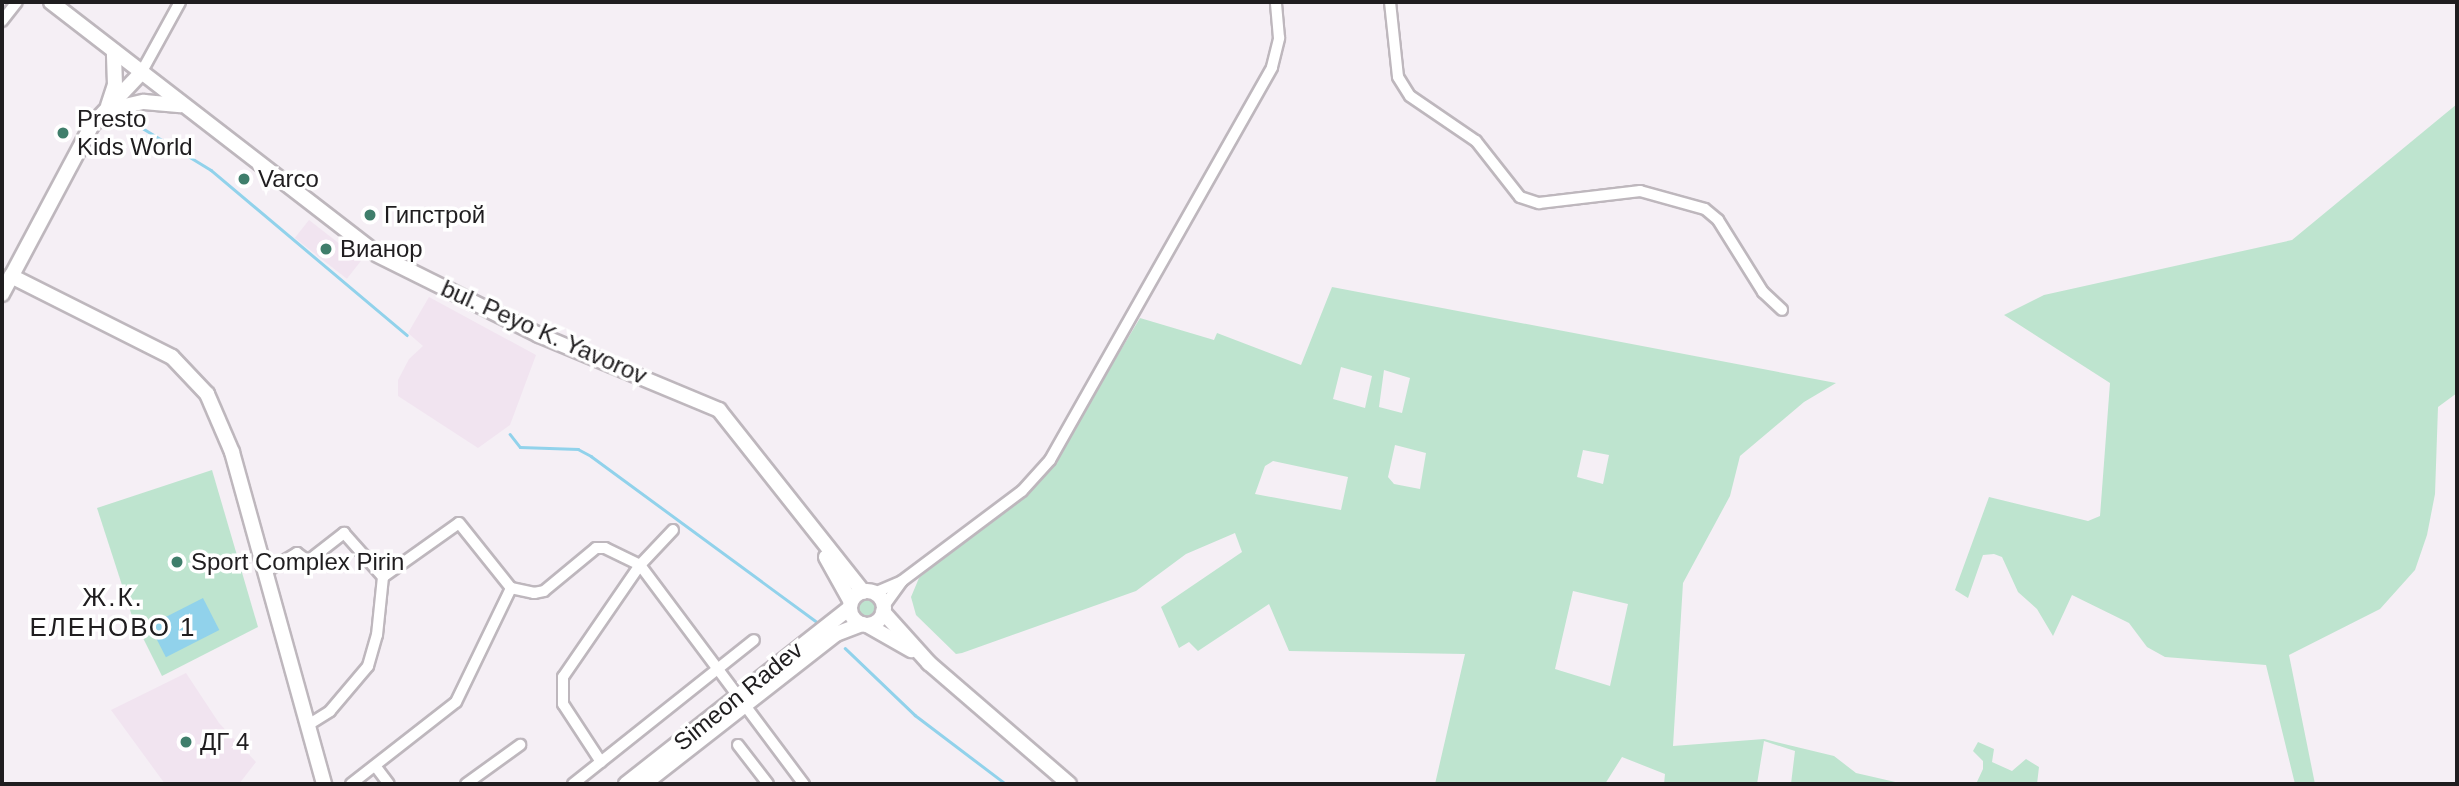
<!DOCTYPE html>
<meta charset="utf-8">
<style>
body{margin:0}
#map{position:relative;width:2459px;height:786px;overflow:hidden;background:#f5eff5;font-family:Arial,sans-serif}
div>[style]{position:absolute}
.built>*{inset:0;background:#f1e4f0;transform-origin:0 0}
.green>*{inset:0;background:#bee4cf}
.round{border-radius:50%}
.water>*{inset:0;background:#91d2eb;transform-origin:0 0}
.stream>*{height:2.5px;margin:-1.25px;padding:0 1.25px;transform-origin:1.25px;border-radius:1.25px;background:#91d2eb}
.roads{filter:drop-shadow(2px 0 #beb7bd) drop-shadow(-2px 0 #beb7bd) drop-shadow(0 2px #beb7bd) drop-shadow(0 -2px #beb7bd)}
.street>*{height:10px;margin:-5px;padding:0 5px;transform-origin:5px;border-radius:5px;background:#fff}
.secondary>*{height:14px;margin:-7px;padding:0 7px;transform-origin:7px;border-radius:7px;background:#fff}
.secondary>.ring{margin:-7px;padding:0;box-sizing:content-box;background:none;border:14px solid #fff;border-radius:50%}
.dots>*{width:19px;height:19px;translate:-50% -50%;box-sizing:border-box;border:4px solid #fff;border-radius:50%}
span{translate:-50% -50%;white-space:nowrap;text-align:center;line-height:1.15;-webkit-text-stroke:7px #fff;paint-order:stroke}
.poi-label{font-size:24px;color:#1f1d1f}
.left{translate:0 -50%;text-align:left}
.street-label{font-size:24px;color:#1f1d1f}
.neighbourhood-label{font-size:26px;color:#1f1d1f;letter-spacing:2px}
.frame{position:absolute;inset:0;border:4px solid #1f1d1f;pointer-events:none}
</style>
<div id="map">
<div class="built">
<i style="left:309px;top:220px;width:66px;height:23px;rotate:38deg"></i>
<i style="clip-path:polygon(429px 297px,536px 355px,510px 425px,478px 448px,398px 396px,398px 380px,409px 359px,423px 346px,408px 333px)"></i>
<i style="clip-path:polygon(186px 673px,219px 723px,256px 762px,239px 784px,165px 784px,111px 710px)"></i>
</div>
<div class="green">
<i style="clip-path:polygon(2457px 104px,2457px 393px,2438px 407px,2435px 494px,2427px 535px,2415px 570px,2380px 609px,2289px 655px,2315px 784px,2295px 784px,2266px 665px,2165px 657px,2147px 647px,2129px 623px,2072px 595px,2053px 636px,2037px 609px,2018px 592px,2002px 557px,1994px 554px,1983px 555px,1968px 598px,1955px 590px,1989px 497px,2088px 521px,2100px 516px,2110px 383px,2004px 315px,2044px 295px,2292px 240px)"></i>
<i style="clip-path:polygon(evenodd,1332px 287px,1836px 383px,1804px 402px,1740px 456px,1730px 496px,1683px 583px,1673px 746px,1764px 739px,1834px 756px,1856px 773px,1904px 784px,1791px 784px,1795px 751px,1764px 741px,1757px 784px,1664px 784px,1665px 774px,1622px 757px,1605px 784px,1435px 784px,1465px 654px,1289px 651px,1269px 604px,1198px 651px,1189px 642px,1179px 648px,1161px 607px,1242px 552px,1235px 533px,1186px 554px,1136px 591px,962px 653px,956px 654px,916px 615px,911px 597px,919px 578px,1047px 473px,1140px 318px,1214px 340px,1217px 333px,1301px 365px,1332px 287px,1341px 367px,1372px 376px,1365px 408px,1333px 399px,1341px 367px,1332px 287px,1384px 370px,1410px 378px,1402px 413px,1379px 407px,1384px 370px,1332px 287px,1395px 445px,1426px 453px,1420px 489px,1394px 484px,1388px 477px,1395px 445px,1332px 287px,1583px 450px,1609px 455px,1603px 484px,1577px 477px,1583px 450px,1332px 287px,1273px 461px,1348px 477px,1341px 510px,1255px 494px,1265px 466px,1273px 461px,1332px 287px,1573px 591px,1628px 604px,1610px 686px,1555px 669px,1573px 591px)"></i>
<i style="clip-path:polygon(212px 470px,258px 627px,162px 676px,132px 616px,97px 508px)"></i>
<i class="round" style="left:854px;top:596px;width:26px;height:26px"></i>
<i style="clip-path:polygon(1978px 742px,1994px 749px,1992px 762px,2012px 771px,2026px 759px,2039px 767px,2037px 784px,1976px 784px,1983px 769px,1983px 761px,1973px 751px)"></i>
</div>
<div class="water">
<i style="left:203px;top:598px;width:36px;height:60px;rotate:63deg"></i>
</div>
<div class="stream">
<i style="left:131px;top:121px;width:94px;rotate:31.5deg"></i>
<i style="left:211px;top:170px;width:256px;rotate:40.1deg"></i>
<i style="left:510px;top:434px;width:16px;rotate:52deg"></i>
<i style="left:520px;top:447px;width:58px;rotate:2deg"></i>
<i style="left:578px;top:449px;width:15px;rotate:28deg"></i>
<i style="left:591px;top:456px;width:280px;rotate:36.3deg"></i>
<i style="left:845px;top:648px;width:97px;rotate:43.7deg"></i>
<i style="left:915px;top:715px;width:114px;rotate:37.2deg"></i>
</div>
<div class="roads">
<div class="street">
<i style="left:1390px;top:2px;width:75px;rotate:83.9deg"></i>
<i style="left:1398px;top:77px;width:22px;rotate:58deg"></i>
<i style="left:1410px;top:96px;width:80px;rotate:34.3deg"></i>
<i style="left:1476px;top:141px;width:71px;rotate:51.8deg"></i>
<i style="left:1520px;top:197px;width:20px;rotate:18deg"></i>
<i style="left:1539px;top:203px;width:102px;rotate:-6.8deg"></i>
<i style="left:1640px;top:191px;width:67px;rotate:15.5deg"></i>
<i style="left:1705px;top:209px;width:17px;rotate:40deg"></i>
<i style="left:1718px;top:220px;width:85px;rotate:58deg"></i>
<i style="left:1763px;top:292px;width:26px;rotate:43deg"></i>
<i style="left:2px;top:21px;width:24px;rotate:-52deg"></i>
<i style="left:141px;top:73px;width:81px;rotate:-61.2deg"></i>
<i style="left:267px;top:571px;width:35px;rotate:-31deg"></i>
<i style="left:297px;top:553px;width:14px;rotate:36deg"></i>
<i style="left:308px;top:561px;width:46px;rotate:-37.9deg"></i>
<i style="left:344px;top:533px;width:59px;rotate:48.4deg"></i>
<i style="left:383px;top:577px;width:93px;rotate:-35.4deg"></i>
<i style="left:459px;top:523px;width:83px;rotate:51.3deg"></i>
<i style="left:511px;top:588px;width:24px;rotate:12deg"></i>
<i style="left:534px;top:593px;width:10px;rotate:-11deg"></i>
<i style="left:544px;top:591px;width:67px;rotate:-39.6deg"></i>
<i style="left:596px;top:548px;width:9px"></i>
<i style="left:605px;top:548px;width:39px;rotate:26deg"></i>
<i style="left:640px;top:565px;width:274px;rotate:53.2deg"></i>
<i style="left:874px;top:593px;width:30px;rotate:-23deg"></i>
<i style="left:902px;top:581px;width:150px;rotate:-36.9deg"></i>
<i style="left:1022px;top:491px;width:42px;rotate:-47.9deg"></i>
<i style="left:1050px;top:460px;width:451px;rotate:-60.5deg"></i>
<i style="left:1272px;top:67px;width:30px;rotate:-76deg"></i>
<i style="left:1279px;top:38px;width:36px;rotate:-95deg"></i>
<i style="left:884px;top:606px;width:31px;rotate:-54deg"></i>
<i style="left:308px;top:725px;width:26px;rotate:-32deg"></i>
<i style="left:330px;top:711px;width:59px;rotate:-49.8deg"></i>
<i style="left:368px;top:666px;width:32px;rotate:-74deg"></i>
<i style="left:377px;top:635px;width:58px;rotate:-84.1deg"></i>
<i style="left:738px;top:745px;width:49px;rotate:52.4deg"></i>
<i style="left:601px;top:762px;width:69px;rotate:-123.2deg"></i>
<i style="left:563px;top:704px;width:27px;rotate:-90deg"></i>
<i style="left:563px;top:677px;width:136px;rotate:-55.5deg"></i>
<i style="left:640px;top:565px;width:48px;rotate:-46.7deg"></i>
<i style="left:376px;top:767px;width:21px;rotate:53deg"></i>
<i style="left:351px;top:784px;width:133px;rotate:-38deg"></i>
<i style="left:456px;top:702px;width:127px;rotate:-64.2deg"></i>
<i style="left:466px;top:784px;width:67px;rotate:-35.8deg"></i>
<i style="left:573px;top:784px;width:231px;rotate:-38.5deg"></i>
</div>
<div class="secondary">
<i style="left:51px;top:2px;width:413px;rotate:37.7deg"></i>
<i style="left:378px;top:255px;width:180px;rotate:26.4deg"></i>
<i style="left:539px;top:335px;width:195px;rotate:22.6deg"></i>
<i style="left:719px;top:410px;width:232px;rotate:51.6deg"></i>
<i style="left:108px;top:106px;width:22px;rotate:-72deg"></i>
<i style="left:115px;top:85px;width:34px;rotate:-92deg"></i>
<i style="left:108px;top:110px;width:37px;rotate:-13deg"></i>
<i style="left:144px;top:102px;width:37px;rotate:5deg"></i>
<i style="left:11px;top:276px;width:180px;rotate:26.7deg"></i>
<i style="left:172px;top:357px;width:51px;rotate:46.6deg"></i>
<i style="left:207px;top:394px;width:63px;rotate:66.7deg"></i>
<i style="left:232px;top:452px;width:345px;rotate:74.5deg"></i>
<i style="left:2px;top:294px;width:191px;rotate:-62deg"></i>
<i style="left:92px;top:125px;width:71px;rotate:-46.7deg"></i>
<i style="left:826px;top:557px;width:51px;rotate:60.9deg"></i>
<i class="ring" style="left:850px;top:591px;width:20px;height:20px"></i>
<i style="left:883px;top:612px;width:69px;rotate:48deg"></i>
<i style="left:929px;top:663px;width:185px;rotate:40.8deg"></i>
<i style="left:867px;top:625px;width:51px;rotate:29.6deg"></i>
<i style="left:626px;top:784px;width:285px;rotate:-38.2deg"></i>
<i style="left:644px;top:784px;width:244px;rotate:-38deg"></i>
<i style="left:836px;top:634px;width:28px;rotate:-21deg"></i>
</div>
</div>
<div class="dots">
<i style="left:63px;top:133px;background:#3f7e6b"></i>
<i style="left:244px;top:179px;background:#3f7e6b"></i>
<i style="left:370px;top:215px;background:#3f7e6b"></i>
<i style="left:326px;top:249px;background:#3f7e6b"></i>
<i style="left:177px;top:562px;background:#3f7e6b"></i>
<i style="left:186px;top:742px;background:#3f7e6b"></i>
</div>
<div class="poi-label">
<span class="left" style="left:77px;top:133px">Presto<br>Kids World</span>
<span class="left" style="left:258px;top:179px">Varco</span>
<span class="left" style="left:384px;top:215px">Гипстрой</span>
<span class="left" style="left:340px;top:249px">Вианор</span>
<span class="left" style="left:191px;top:562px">Sport Complex Pirin</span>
<span class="left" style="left:200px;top:742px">ДГ 4</span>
</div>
<div class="street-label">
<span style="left:544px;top:332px;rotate:24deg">bul. Peyo K. Yavorov</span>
<span style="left:738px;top:696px;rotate:-39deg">Simeon Radev</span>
</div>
<div class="neighbourhood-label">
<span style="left:113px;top:613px">Ж.К.<br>ЕЛЕНОВО 1</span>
</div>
<div class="frame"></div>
</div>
